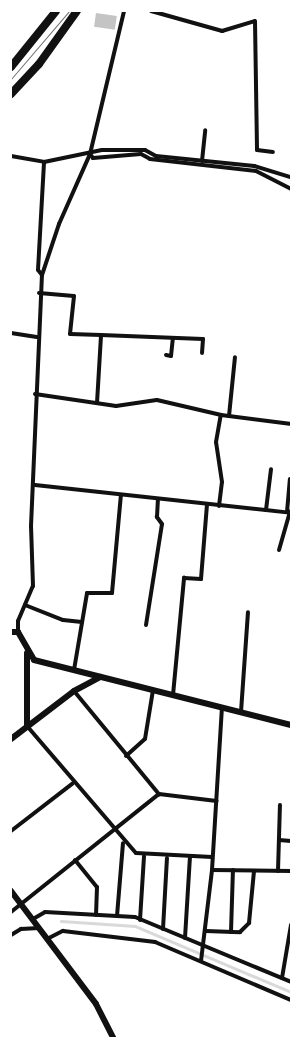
<!DOCTYPE html>
<style>
body{margin:0}
#map{position:relative;width:302px;height:1049px;overflow:hidden;background:#fff;font-family:Ubuntu,sans-serif}
div>[style]{position:absolute}
.stream>*{height:2.5px;margin:-1.25px;padding:0 1.25px;transform-origin:1.25px;border-radius:1.25px;background:#d9d9d9}
.building>*{inset:0;background:#c4c4c4;transform-origin:0 0}
.minor>*{height:4px;margin:-2px;padding:0 2px;transform-origin:2px;border-radius:2px;background:#111}
.tertiary>*{height:6px;margin:-3px;padding:0 3px;transform-origin:3px;border-radius:3px;background:#111}
.primary>*{height:8px;margin:-4px;padding:0 4px;transform-origin:4px;border-radius:4px;background:#111}
.tram>*{height:1px;margin:-0.5px;padding:0 0.5px;transform-origin:0.5px;border-radius:0.5px;background:#707070}
span{translate:-50% -50%;white-space:nowrap;text-align:center;line-height:1.15;-webkit-text-stroke:3px #fff;paint-order:stroke}
.frame{position:absolute;inset:0;border:12px solid #fff;pointer-events:none}
</style>
<div id="map">
<div class="stream">
<i style="left:61px;top:921px;width:74px;rotate:3.9deg"></i>
<i style="left:135px;top:926px;width:169px;rotate:22.9deg"></i>
</div>
<div class="building">
<i style="left:96px;top:13px;width:21px;height:14px;rotate:8deg"></i>
</div>
<div class="minor">
<i style="left:151px;top:11px;width:74px;rotate:15.7deg"></i>
<i style="left:222px;top:31px;width:34px;rotate:-17deg"></i>
<i style="left:255px;top:21px;width:129px;rotate:89.1deg"></i>
<i style="left:257px;top:150px;width:16px;rotate:7deg"></i>
<i style="left:90px;top:154px;width:5px;rotate:53deg"></i>
<i style="left:93px;top:158px;width:48px;rotate:-4.8deg"></i>
<i style="left:141px;top:154px;width:10px;rotate:29deg"></i>
<i style="left:150px;top:159px;width:107px;rotate:6.5deg"></i>
<i style="left:256px;top:171px;width:39px;rotate:27deg"></i>
<i style="left:11px;top:156px;width:34px;rotate:10deg"></i>
<i style="left:44px;top:162px;width:59px;rotate:-11.7deg"></i>
<i style="left:102px;top:150px;width:43px"></i>
<i style="left:145px;top:150px;width:13px;rotate:29deg"></i>
<i style="left:156px;top:156px;width:99px;rotate:5.8deg"></i>
<i style="left:254px;top:166px;width:39px;rotate:17deg"></i>
<i style="left:202px;top:161px;width:31px;rotate:-84deg"></i>
<i style="left:42px;top:275px;width:6px;rotate:-129deg"></i>
<i style="left:38px;top:270px;width:108px;rotate:-86.8deg"></i>
<i style="left:39px;top:293px;width:35px;rotate:5deg"></i>
<i style="left:74px;top:296px;width:38px;rotate:96deg"></i>
<i style="left:70px;top:334px;width:31px;rotate:2deg"></i>
<i style="left:11px;top:333px;width:26px;rotate:9deg"></i>
<i style="left:166px;top:355px;width:5px;rotate:11deg"></i>
<i style="left:171px;top:356px;width:18px;rotate:-84deg"></i>
<i style="left:35px;top:394px;width:82px;rotate:8.4deg"></i>
<i style="left:116px;top:406px;width:41px;rotate:-8.3deg"></i>
<i style="left:157px;top:400px;width:66px;rotate:13.2deg"></i>
<i style="left:221px;top:415px;width:71px;rotate:7.3deg"></i>
<i style="left:97px;top:403px;width:68px;rotate:-86.6deg"></i>
<i style="left:101px;top:335px;width:102px;rotate:2.2deg"></i>
<i style="left:203px;top:339px;width:14px;rotate:94deg"></i>
<i style="left:229px;top:416px;width:59px;rotate:-84.2deg"></i>
<i style="left:35px;top:485px;width:258px;rotate:6.2deg"></i>
<i style="left:219px;top:506px;width:24px;rotate:-83deg"></i>
<i style="left:222px;top:482px;width:40px;rotate:-98.5deg"></i>
<i style="left:216px;top:442px;width:27px;rotate:-80deg"></i>
<i style="left:266px;top:510px;width:41px;rotate:-83deg"></i>
<i style="left:287px;top:512px;width:33px;rotate:-85deg"></i>
<i style="left:279px;top:550px;width:40px;rotate:-74deg"></i>
<i style="left:25px;top:605px;width:41px;rotate:21.5deg"></i>
<i style="left:63px;top:620px;width:19px;rotate:6deg"></i>
<i style="left:146px;top:625px;width:102px;rotate:-81deg"></i>
<i style="left:162px;top:524px;width:9px;rotate:-126deg"></i>
<i style="left:157px;top:517px;width:18px;rotate:-87deg"></i>
<i style="left:18px;top:632px;width:11px;rotate:-90deg"></i>
<i style="left:18px;top:621px;width:38px;rotate:-67deg"></i>
<i style="left:33px;top:586px;width:60px;rotate:-91.9deg"></i>
<i style="left:31px;top:526px;width:251px;rotate:-87.5deg"></i>
<i style="left:42px;top:275px;width:54px;rotate:-71.6deg"></i>
<i style="left:59px;top:224px;width:77px;rotate:-66.1deg"></i>
<i style="left:90px;top:154px;width:147px;rotate:-76.6deg"></i>
<i style="left:74px;top:670px;width:78px;rotate:-80.4deg"></i>
<i style="left:87px;top:593px;width:25px"></i>
<i style="left:112px;top:593px;width:98px;rotate:-84.8deg"></i>
<i style="left:74px;top:691px;width:134px;rotate:50.5deg"></i>
<i style="left:159px;top:794px;width:58px;rotate:6.9deg"></i>
<i style="left:173px;top:695px;width:118px;rotate:-84.6deg"></i>
<i style="left:184px;top:578px;width:17px;rotate:3deg"></i>
<i style="left:201px;top:579px;width:75px;rotate:-85.4deg"></i>
<i style="left:241px;top:712px;width:100px;rotate:-86deg"></i>
<i style="left:27px;top:726px;width:167px;rotate:49.4deg"></i>
<i style="left:136px;top:853px;width:76px;rotate:3deg"></i>
<i style="left:126px;top:756px;width:25px;rotate:-42deg"></i>
<i style="left:145px;top:739px;width:50px;rotate:-80.7deg"></i>
<i style="left:11px;top:831px;width:78px;rotate:-37.7deg"></i>
<i style="left:279px;top:840px;width:12px;rotate:5deg"></i>
<i style="left:75px;top:860px;width:35px;rotate:51deg"></i>
<i style="left:97px;top:887px;width:28px;rotate:92deg"></i>
<i style="left:212px;top:870px;width:79px;rotate:0.7deg"></i>
<i style="left:278px;top:871px;width:66px;rotate:-88.3deg"></i>
<i style="left:11px;top:912px;width:189px;rotate:-38.6deg"></i>
<i style="left:117px;top:916px;width:73px;rotate:-85.3deg"></i>
<i style="left:33px;top:919px;width:14px;rotate:-30deg"></i>
<i style="left:45px;top:912px;width:90px;rotate:3.2deg"></i>
<i style="left:135px;top:917px;width:169px;rotate:22.6deg"></i>
<i style="left:140px;top:920px;width:64px;rotate:-86.4deg"></i>
<i style="left:163px;top:929px;width:71px;rotate:-86.8deg"></i>
<i style="left:206px;top:931px;width:34px;rotate:2deg"></i>
<i style="left:240px;top:932px;width:13px;rotate:-45deg"></i>
<i style="left:249px;top:923px;width:52px;rotate:-84.5deg"></i>
<i style="left:231px;top:932px;width:62px;rotate:-88.2deg"></i>
<i style="left:11px;top:935px;width:12px;rotate:-31deg"></i>
<i style="left:21px;top:929px;width:18px;rotate:-3deg"></i>
<i style="left:185px;top:938px;width:81px;rotate:-86.5deg"></i>
<i style="left:47px;top:939px;width:18px;rotate:-27deg"></i>
<i style="left:63px;top:931px;width:93px;rotate:6.8deg"></i>
<i style="left:155px;top:942px;width:148px;rotate:23.1deg"></i>
<i style="left:201px;top:961px;width:92px;rotate:-83.1deg"></i>
<i style="left:212px;top:870px;width:163px;rotate:-86.5deg"></i>
<i style="left:282px;top:978px;width:54px;rotate:-80.4deg"></i>
</div>
<div class="tertiary">
<i style="left:11px;top:632px;width:7px"></i>
<i style="left:18px;top:632px;width:32px;rotate:60deg"></i>
<i style="left:34px;top:660px;width:265px;rotate:14.2deg"></i>
<i style="left:27px;top:726px;width:73px;rotate:-90deg"></i>
<i style="left:11px;top:739px;width:79px;rotate:-37.3deg"></i>
<i style="left:74px;top:691px;width:30px;rotate:-28deg"></i>
<i style="left:11px;top:891px;width:141px;rotate:53deg"></i>
<i style="left:96px;top:1004px;width:38px;rotate:63deg"></i>
</div>
<div class="primary">
<i style="left:11px;top:67px;width:72px;rotate:-51.2deg"></i>
<i style="left:11px;top:94px;width:41px;rotate:-47deg"></i>
<i style="left:39px;top:64px;width:65px;rotate:-54.4deg"></i>
</div>
<div class="tram">
<i style="left:11px;top:79px;width:89px;rotate:-49.5deg"></i>
</div>
<div class="frame"></div>
</div>
